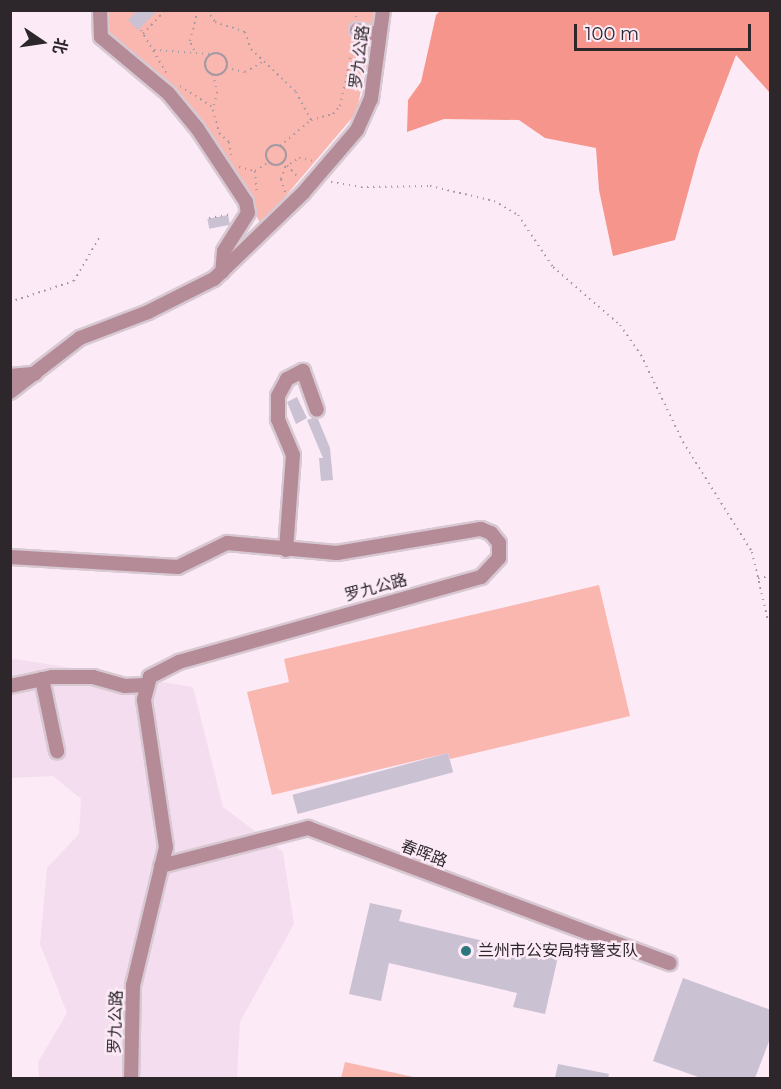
<!DOCTYPE html>
<meta charset="utf-8">
<style>
body{margin:0}
#map{position:relative;width:781px;height:1089px;overflow:hidden;background:#fcebf7;font-family:Montserrat,"Noto Sans SC",sans-serif}
div>[style]{position:absolute}
.built>*{inset:0;background:#f4ddef}
.green>*{inset:0;background:#f9b7af}
.forest>*{inset:0;background:#f5958b}
.building>*{inset:0;background:#cac1d2;transform-origin:0 0}
.path>*{height:2px;margin-top:-1px;transform-origin:0;background:repeating-linear-gradient(90deg,#a599a2 0 1.5px,transparent 0 6px)}
.path>.ring{margin:-1px;padding:0;box-sizing:content-box;background:none;border:2px solid #a599a2;border-radius:50%}
.roads{filter:drop-shadow(2px 0 #d7c8d2) drop-shadow(-2px 0 #d7c8d2) drop-shadow(0 2px #d7c8d2) drop-shadow(0 -2px #d7c8d2)}
.minor>*{height:14px;margin:-7px;padding:0 7px;transform-origin:7px;border-radius:7px;background:#b58b97}
.dots>*{width:16px;height:16px;translate:-50% -50%;box-sizing:border-box;border:3px solid #fcebf7;border-radius:50%}
span{translate:-50% -50%;white-space:nowrap;text-align:center;line-height:1.15;-webkit-text-stroke:5px #fcebf7;paint-order:stroke}
.street-label{font-size:16px;color:#2d272c}
.poi-label{font-size:16px;color:#2d272c}
.left{translate:0 -50%;text-align:left}
.frame{position:absolute;inset:0;border:12px solid #2d272c;pointer-events:none}
.north{position:absolute;left:12px;top:12px;width:60px;height:60px;-webkit-text-stroke:4px #fcebf7;paint-order:stroke;rotate:103deg;font-size:16px;font-weight:700;line-height:24px;text-align:center;color:#2d272c}
.north::after{content:'';display:block;margin:auto;width:21px;height:27px;background:#2d272c;clip-path:polygon(50% 0,100% 100%,50% 72%,0 100%)}
.scale{position:absolute;left:574px;top:24px;width:177px;height:27px;box-sizing:border-box;border:3px solid #2d272c;border-top:0;padding-left:8px;font-size:18px;line-height:21px;white-space:nowrap;color:#2d272c;-webkit-text-stroke:4px #fcebf7;paint-order:stroke}
</style>
<div id="map">
<div class="built">
<i style="clip-path:polygon(15px 659px,193px 687px,223px 807px,283px 852px,294px 924px,240px 1022px,237px 1078px,39px 1078px,38px 1062px,67px 1013px,40px 944px,47px 868px,79px 834px,81px 799px,53px 776px,11px 778px,11px 660px)"></i>
</div>
<div class="green">
<i style="clip-path:polygon(105px 10px,375px 11px,357px 112px,261px 225px,246px 195px,190px 114px,148px 65px,109px 38px,103px 21px)"></i>
<i style="clip-path:polygon(599px 585px,630px 716px,450px 759px,448px 753px,272px 795px,247px 692px,289px 682px,284px 659px)"></i>
<i style="clip-path:polygon(345px 1062px,418px 1078px,341px 1078px)"></i>
</div>
<div class="forest">
<i style="clip-path:polygon(440px 11px,770px 11px,770px 93px,736px 55px,699px 152px,675px 240px,613px 256px,599px 190px,596px 148px,545px 138px,519px 120px,444px 119px,407px 132px,408px 100px,421px 82px,436px 15px)"></i>
</div>
<div class="building">
<i style="clip-path:polygon(138px 10px,158px 10px,138px 30px,128px 20px)"></i>
<i style="left:228px;top:215px;width:10px;height:21px;rotate:79deg"></i>
<i style="clip-path:polygon(297px 397px,307px 418px,296px 424px,287px 402px)"></i>
<i style="clip-path:polygon(313px 418px,318px 419px,330px 448px,333px 480px,321px 481px,319px 458px,323px 458px,307px 420px)"></i>
<i style="left:448px;top:753px;width:20px;height:161px;rotate:75deg"></i>
<i style="clip-path:polygon(370px 903px,402px 910px,399px 921px,526px 951px,529px 940px,560px 948px,545px 1014px,513px 1007px,517px 993px,389px 963px,381px 1001px,349px 994px)"></i>
<i style="clip-path:polygon(683px 978px,771px 1010px,771px 1036px,755px 1078px,701px 1078px,653px 1061px)"></i>
<i style="clip-path:polygon(558px 1064px,609px 1074px,608px 1078px,555px 1078px)"></i>
</div>
<div class="path">
<i style="left:207px;top:10px;width:14px;rotate:56deg"></i>
<i style="left:215px;top:22px;width:32px;rotate:18deg"></i>
<i style="left:245px;top:32px;width:18px;rotate:71deg"></i>
<i style="left:251px;top:49px;width:62px;rotate:43.7deg"></i>
<i style="left:296px;top:92px;width:32px;rotate:62deg"></i>
<i style="left:356px;top:10px;width:7px;rotate:90deg"></i>
<i style="left:141px;top:30px;width:51px;rotate:59.4deg"></i>
<i style="left:143px;top:34px;width:33px;rotate:-47deg"></i>
<i style="left:154px;top:50px;width:56px;rotate:4.1deg"></i>
<i style="left:194px;top:50px;width:10px;rotate:-114deg"></i>
<i style="left:190px;top:41px;width:32px;rotate:-76deg"></i>
<i class="ring" style="left:205px;top:53px;width:20px;height:20px"></i>
<i style="left:226px;top:68px;width:19px;rotate:12deg"></i>
<i style="left:245px;top:72px;width:24px;rotate:-30deg"></i>
<i style="left:213px;top:74px;width:18px;rotate:77deg"></i>
<i style="left:217px;top:92px;width:18px;rotate:103deg"></i>
<i style="left:213px;top:110px;width:24px;rotate:75deg"></i>
<i style="left:219px;top:133px;width:13px;rotate:42deg"></i>
<i style="left:229px;top:142px;width:13px;rotate:81deg"></i>
<i style="left:180px;top:86px;width:38px;rotate:33deg"></i>
<i class="ring" style="left:266px;top:145px;width:18px;height:18px"></i>
<i style="left:280px;top:146px;width:40px;rotate:-40deg"></i>
<i style="left:311px;top:120px;width:23px;rotate:-15deg"></i>
<i style="left:333px;top:114px;width:11px;rotate:-49deg"></i>
<i style="left:340px;top:106px;width:66px;rotate:-77.8deg"></i>
<i style="left:283px;top:161px;width:23px;rotate:47deg"></i>
<i style="left:239px;top:167px;width:16px;rotate:14deg"></i>
<i style="left:255px;top:171px;width:17px;rotate:-33deg"></i>
<i style="left:255px;top:171px;width:23px;rotate:85deg"></i>
<i style="left:331px;top:182px;width:30px;rotate:9deg"></i>
<i style="left:361px;top:187px;width:69px;rotate:-0.8deg"></i>
<i style="left:430px;top:186px;width:66px;rotate:13.2deg"></i>
<i style="left:494px;top:201px;width:28px;rotate:30deg"></i>
<i style="left:518px;top:215px;width:63px;rotate:56.1deg"></i>
<i style="left:553px;top:267px;width:89px;rotate:40.9deg"></i>
<i style="left:620px;top:325px;width:37px;rotate:55deg"></i>
<i style="left:641px;top:355px;width:97px;rotate:64.2deg"></i>
<i style="left:683px;top:442px;width:130px;rotate:57.9deg"></i>
<i style="left:752px;top:552px;width:71px;rotate:76.9deg"></i>
<i style="left:285px;top:192px;width:14px;rotate:-107deg"></i>
<i style="left:281px;top:179px;width:13px;rotate:-72deg"></i>
<i style="left:285px;top:167px;width:17px;rotate:-33deg"></i>
<i style="left:299px;top:158px;width:15px;rotate:11deg"></i>
<i style="left:209px;top:218px;width:22px;rotate:-10deg"></i>
<i style="left:10px;top:302px;width:67px;rotate:-18.2deg"></i>
<i style="left:74px;top:281px;width:50px;rotate:-59.8deg"></i>
<i style="left:758px;top:578px;width:12px;rotate:-9deg"></i>
</div>
<div class="roads">
<div class="minor">
<i style="left:100px;top:10px;width:27px;rotate:88deg"></i>
<i style="left:101px;top:37px;width:87px;rotate:39.9deg"></i>
<i style="left:168px;top:93px;width:45px;rotate:50.4deg"></i>
<i style="left:197px;top:128px;width:89px;rotate:56.5deg"></i>
<i style="left:246px;top:202px;width:11px;rotate:80deg"></i>
<i style="left:248px;top:213px;width:45px;rotate:122.3deg"></i>
<i style="left:224px;top:251px;width:21px;rotate:95deg"></i>
<i style="left:357px;top:30px;width:22px;rotate:10deg"></i>
<i style="left:10px;top:376px;width:25px;rotate:-5deg"></i>
<i style="left:10px;top:392px;width:88px;rotate:-37.6deg"></i>
<i style="left:80px;top:338px;width:73px;rotate:-20.9deg"></i>
<i style="left:148px;top:312px;width:74px;rotate:-26.6deg"></i>
<i style="left:214px;top:279px;width:124px;rotate:-44deg"></i>
<i style="left:303px;top:193px;width:83px;rotate:-49.4deg"></i>
<i style="left:357px;top:130px;width:34px;rotate:-66deg"></i>
<i style="left:371px;top:99px;width:90px;rotate:-82.3deg"></i>
<i style="left:286px;top:550px;width:95px;rotate:-85.8deg"></i>
<i style="left:293px;top:455px;width:39px;rotate:-113deg"></i>
<i style="left:278px;top:419px;width:23px;rotate:-90deg"></i>
<i style="left:278px;top:396px;width:19px;rotate:-62deg"></i>
<i style="left:287px;top:379px;width:18px;rotate:-27deg"></i>
<i style="left:303px;top:371px;width:41px;rotate:70.3deg"></i>
<i style="left:10px;top:557px;width:168px;rotate:3.4deg"></i>
<i style="left:178px;top:567px;width:55px;rotate:-26.1deg"></i>
<i style="left:227px;top:543px;width:110px;rotate:5.2deg"></i>
<i style="left:337px;top:553px;width:146px;rotate:-9.5deg"></i>
<i style="left:481px;top:529px;width:11px;rotate:22deg"></i>
<i style="left:491px;top:533px;width:13px;rotate:51deg"></i>
<i style="left:499px;top:543px;width:15px;rotate:90deg"></i>
<i style="left:499px;top:558px;width:26px;rotate:133deg"></i>
<i style="left:481px;top:577px;width:314px;rotate:164.3deg"></i>
<i style="left:179px;top:662px;width:33px;rotate:153deg"></i>
<i style="left:150px;top:677px;width:24px;rotate:105deg"></i>
<i style="left:144px;top:700px;width:149px;rotate:81.5deg"></i>
<i style="left:166px;top:847px;width:142px;rotate:103.4deg"></i>
<i style="left:133px;top:985px;width:93px;rotate:91.2deg"></i>
<i style="left:42px;top:679px;width:74px;rotate:78.2deg"></i>
<i style="left:10px;top:686px;width:43px;rotate:-12.1deg"></i>
<i style="left:52px;top:677px;width:41px"></i>
<i style="left:93px;top:677px;width:33px;rotate:16deg"></i>
<i style="left:125px;top:686px;width:20px;rotate:-3deg"></i>
<i style="left:161px;top:866px;width:152px;rotate:-14.5deg"></i>
<i style="left:308px;top:828px;width:386px;rotate:20.5deg"></i>
</div>
</div>
<div class="dots">
<i style="left:466px;top:951px;background:#2d767e"></i>
</div>
<div class="street-label">
<span style="left:360px;top:57px;rotate:-83deg">罗九公路</span>
<span style="left:376px;top:588px;rotate:-15deg">罗九公路</span>
<span style="left:424px;top:854px;rotate:21deg">春晖路</span>
<span style="left:116px;top:1022px;rotate:-88deg">罗九公路</span>
</div>
<div class="poi-label">
<span class="left" style="left:478px;top:951px">兰州市公安局特警支队</span>
</div>
<div class="frame"></div>
<div class="north">北</div>
<div class="scale">100 m</div>
</div>
